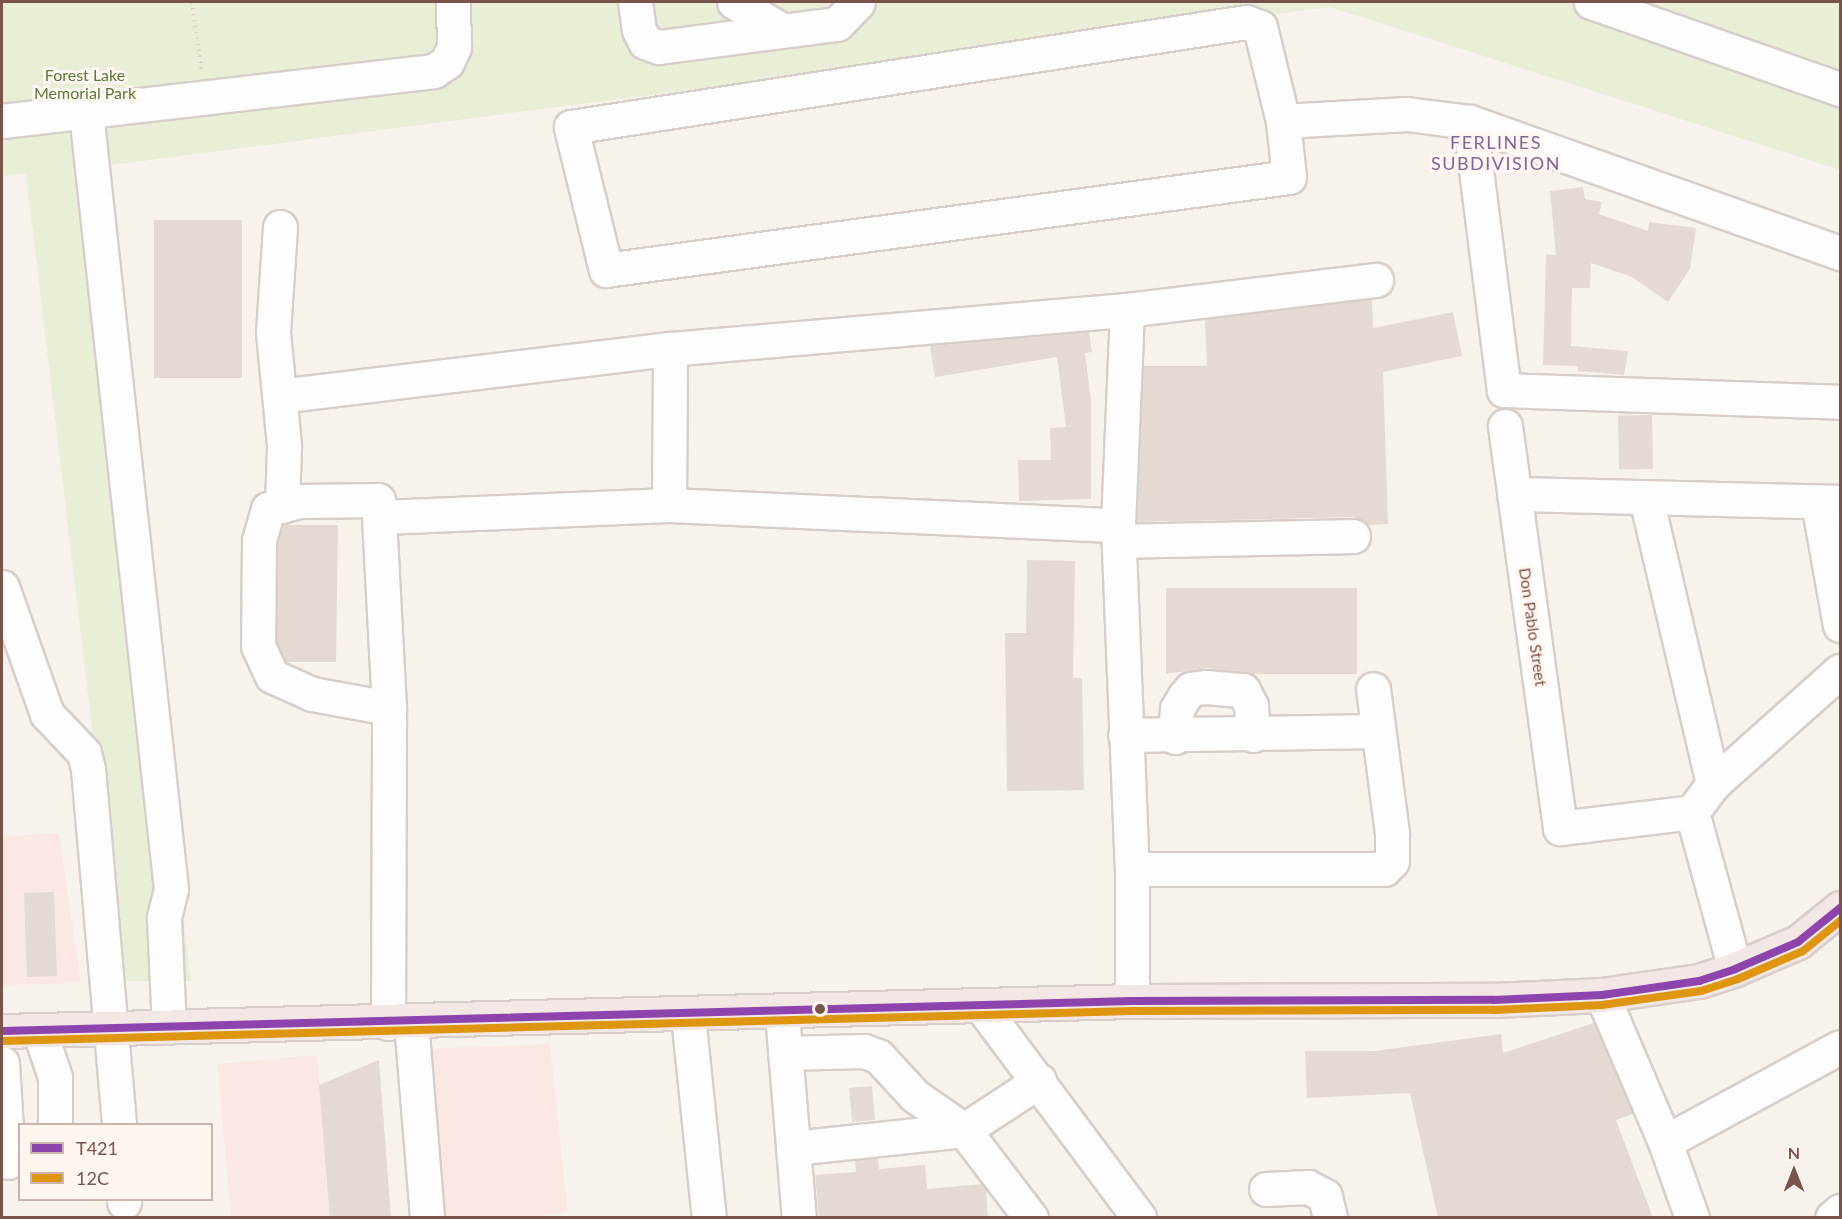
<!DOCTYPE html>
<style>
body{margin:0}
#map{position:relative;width:1842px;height:1219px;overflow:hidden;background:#f8f2ed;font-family:Lato,sans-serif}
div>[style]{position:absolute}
.commercial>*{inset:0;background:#fbe8e3;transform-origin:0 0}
.green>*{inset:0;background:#e9efd7}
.building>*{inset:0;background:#e5d9d4;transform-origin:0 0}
.path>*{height:4px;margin-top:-2px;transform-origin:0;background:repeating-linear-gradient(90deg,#dcd0ce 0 1.5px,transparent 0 6px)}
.roads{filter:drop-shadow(2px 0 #d7ceca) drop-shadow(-2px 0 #d7ceca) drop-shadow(0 2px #d7ceca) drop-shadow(0 -2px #d7ceca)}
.minor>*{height:33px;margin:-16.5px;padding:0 16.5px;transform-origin:16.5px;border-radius:16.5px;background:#fefdfc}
.highway>*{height:33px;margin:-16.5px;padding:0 16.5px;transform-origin:16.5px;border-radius:16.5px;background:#f2e7e4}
.bus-1>*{height:8px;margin:-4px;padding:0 4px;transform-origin:4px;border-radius:4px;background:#8e44ad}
.bus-2>*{height:8px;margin:-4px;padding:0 4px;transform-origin:4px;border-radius:4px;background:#de950f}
.dots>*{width:16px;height:16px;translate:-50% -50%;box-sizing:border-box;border:3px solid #fff6f0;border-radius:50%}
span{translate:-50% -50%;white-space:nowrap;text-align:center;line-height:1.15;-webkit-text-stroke:6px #fff6f0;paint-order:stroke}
.park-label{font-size:16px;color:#597a3e}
.street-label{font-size:16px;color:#7a534a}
.neighbourhood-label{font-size:18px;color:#81669d;letter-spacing:1.5px}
.frame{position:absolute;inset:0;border:3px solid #7a534a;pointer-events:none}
.legend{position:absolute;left:18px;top:1123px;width:195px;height:78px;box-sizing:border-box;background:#fff6f0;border:2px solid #cab5ae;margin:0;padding:8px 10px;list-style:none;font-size:18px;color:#7a534a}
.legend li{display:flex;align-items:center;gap:12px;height:30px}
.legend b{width:30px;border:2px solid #cab5ae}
.north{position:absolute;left:1764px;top:1141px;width:60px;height:60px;-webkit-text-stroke:4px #fff6f0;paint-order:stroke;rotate:0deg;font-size:16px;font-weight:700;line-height:24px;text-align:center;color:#7a534a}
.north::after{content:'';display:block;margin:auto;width:21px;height:27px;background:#7a534a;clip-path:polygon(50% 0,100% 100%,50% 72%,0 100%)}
</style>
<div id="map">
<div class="commercial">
<i style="clip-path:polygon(59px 833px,81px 983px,2px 985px,2px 837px)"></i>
<i style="clip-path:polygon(550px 1044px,568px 1212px,535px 1217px,440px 1217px,426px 1049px)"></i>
<i style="left:317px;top:1055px;width:163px;height:100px;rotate:85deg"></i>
</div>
<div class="green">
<i style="clip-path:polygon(2px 2px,1840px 2px,1840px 170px,1330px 7px,96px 167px,191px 981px,122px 981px,26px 174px,2px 176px)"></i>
</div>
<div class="building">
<i style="clip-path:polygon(1583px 187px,1585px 199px,1602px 202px,1599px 214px,1648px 231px,1649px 222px,1696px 228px,1690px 269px,1668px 302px,1632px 277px,1591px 263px,1590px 288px,1572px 288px,1571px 346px,1628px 351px,1624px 375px,1578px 371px,1578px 366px,1543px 365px,1546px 254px,1556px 255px,1550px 191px)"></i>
<i style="left:242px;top:220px;width:158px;height:88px;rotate:90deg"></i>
<i style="clip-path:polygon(1372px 299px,1373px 328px,1453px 312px,1462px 356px,1383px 372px,1388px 524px,1368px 525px,1353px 517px,1137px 522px,1143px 366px,1207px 366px,1205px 319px)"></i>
<i style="clip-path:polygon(1089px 332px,1092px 352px,1085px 353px,1091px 400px,1091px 499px,1019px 501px,1018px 460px,1051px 460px,1050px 428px,1066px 427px,1057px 357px,935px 377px,930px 346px)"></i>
<i style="left:1652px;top:415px;width:54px;height:34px;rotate:89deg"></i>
<i style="clip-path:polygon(283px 525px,338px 525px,336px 662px,286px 662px,277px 642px,278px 544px)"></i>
<i style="clip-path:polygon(1027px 560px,1075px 561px,1073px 678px,1082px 678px,1084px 790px,1007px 791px,1005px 633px,1026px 633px)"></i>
<i style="clip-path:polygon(1166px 588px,1357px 588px,1357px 674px,1251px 674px,1208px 668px,1166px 674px)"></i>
<i style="left:54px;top:892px;width:84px;height:30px;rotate:88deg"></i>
<i style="clip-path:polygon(1594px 1023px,1633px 1114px,1616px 1120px,1653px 1218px,1438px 1218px,1410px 1093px,1307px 1098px,1305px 1051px,1375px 1051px,1501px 1034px,1503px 1053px)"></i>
<i style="clip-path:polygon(379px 1060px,391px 1218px,330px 1218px,319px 1085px)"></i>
<i style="left:872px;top:1086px;width:34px;height:23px;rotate:85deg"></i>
<i style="clip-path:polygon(878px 1158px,879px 1169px,925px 1165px,927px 1189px,982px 1184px,986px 1190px,988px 1218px,819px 1218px,815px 1175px,856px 1172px,855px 1160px)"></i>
</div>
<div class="path">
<i style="left:192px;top:2px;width:68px;rotate:82.3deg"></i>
</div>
<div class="roads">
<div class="minor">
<i style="left:635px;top:2px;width:28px;rotate:82deg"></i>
<i style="left:639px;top:30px;width:13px;rotate:63deg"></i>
<i style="left:645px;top:42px;width:15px;rotate:20deg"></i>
<i style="left:659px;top:47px;width:179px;rotate:-7.4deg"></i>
<i style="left:837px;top:24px;width:30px;rotate:-46deg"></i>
<i style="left:734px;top:2px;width:56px;rotate:30.3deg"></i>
<i style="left:1591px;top:2px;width:264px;rotate:19.3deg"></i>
<i style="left:1246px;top:22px;width:15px;rotate:20deg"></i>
<i style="left:1260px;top:27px;width:97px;rotate:76.3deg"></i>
<i style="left:1283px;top:121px;width:56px;rotate:83.9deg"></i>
<i style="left:1289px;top:177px;width:689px;rotate:172.25deg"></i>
<i style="left:606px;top:270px;width:147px;rotate:-103.8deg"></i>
<i style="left:571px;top:127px;width:683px;rotate:-8.84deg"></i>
<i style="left:86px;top:113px;width:781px;rotate:83.75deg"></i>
<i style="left:171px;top:889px;width:30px;rotate:104deg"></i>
<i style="left:164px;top:918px;width:109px;rotate:87.4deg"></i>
<i style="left:2px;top:121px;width:435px;rotate:-6.6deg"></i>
<i style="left:434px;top:71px;width:16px;rotate:-35deg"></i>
<i style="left:447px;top:62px;width:17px;rotate:-65deg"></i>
<i style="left:454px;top:47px;width:45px;rotate:-91.3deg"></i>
<i style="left:1283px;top:121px;width:124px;rotate:-3.2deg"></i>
<i style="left:1407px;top:114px;width:64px;rotate:7.2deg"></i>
<i style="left:1470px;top:122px;width:393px;rotate:19.5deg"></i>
<i style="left:1470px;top:122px;width:270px;rotate:82.8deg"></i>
<i style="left:1504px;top:390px;width:336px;rotate:2deg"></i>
<i style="left:280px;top:227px;width:106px;rotate:93.8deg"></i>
<i style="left:273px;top:333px;width:114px;rotate:84.4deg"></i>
<i style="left:284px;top:446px;width:60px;rotate:91.9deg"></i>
<i style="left:1127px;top:310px;width:215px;rotate:92.4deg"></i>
<i style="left:1118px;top:525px;width:344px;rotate:87.7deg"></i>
<i style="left:1132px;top:869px;width:132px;rotate:90deg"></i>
<i style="left:280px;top:396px;width:393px;rotate:-6.9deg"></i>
<i style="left:670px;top:349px;width:459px;rotate:-4.9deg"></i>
<i style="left:1127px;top:310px;width:251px;rotate:-6.9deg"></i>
<i style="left:1505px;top:426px;width:406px;rotate:82.2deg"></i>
<i style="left:1560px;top:828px;width:133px;rotate:-6.9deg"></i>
<i style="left:1692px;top:812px;width:35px;rotate:-53deg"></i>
<i style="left:1713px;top:784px;width:170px;rotate:-41.7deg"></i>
<i style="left:1514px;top:494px;width:326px;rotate:1.4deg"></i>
<i style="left:1646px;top:498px;width:294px;rotate:76.8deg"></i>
<i style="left:1818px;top:502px;width:125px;rotate:79.9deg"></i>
<i style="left:669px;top:505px;width:156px;rotate:-89.6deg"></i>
<i style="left:382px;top:517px;width:287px;rotate:-2.4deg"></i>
<i style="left:669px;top:505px;width:449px;rotate:2.6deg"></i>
<i style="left:1119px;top:541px;width:234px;rotate:-1.2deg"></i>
<i style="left:2px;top:587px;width:135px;rotate:70.5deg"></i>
<i style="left:47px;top:714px;width:54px;rotate:46.5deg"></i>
<i style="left:84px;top:753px;width:16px;rotate:76deg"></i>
<i style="left:88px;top:769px;width:356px;rotate:85deg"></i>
<i style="left:1125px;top:735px;width:252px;rotate:-0.9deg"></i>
<i style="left:1175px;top:737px;width:28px;rotate:-86deg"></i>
<i style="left:1177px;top:709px;width:14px;rotate:-60deg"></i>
<i style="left:1184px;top:697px;width:11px;rotate:-49deg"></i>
<i style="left:1191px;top:689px;width:15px;rotate:-8deg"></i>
<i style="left:1206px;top:687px;width:37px;rotate:5deg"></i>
<i style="left:1243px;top:690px;width:18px;rotate:63deg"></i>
<i style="left:1251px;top:706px;width:29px;rotate:86deg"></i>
<i style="left:1692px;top:812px;width:163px;rotate:74.7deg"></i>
<i style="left:1132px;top:869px;width:252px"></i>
<i style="left:1384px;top:869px;width:11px;rotate:-45deg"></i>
<i style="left:1392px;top:861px;width:28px;rotate:-90deg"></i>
<i style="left:1392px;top:833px;width:145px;rotate:-97.5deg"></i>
<i style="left:1602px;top:995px;width:160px;rotate:66.8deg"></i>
<i style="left:1665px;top:1142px;width:81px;rotate:70.4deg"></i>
<i style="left:982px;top:1007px;width:263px;rotate:53.3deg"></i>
<i style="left:782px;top:1013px;width:206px;rotate:85.3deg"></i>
<i style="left:688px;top:1016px;width:203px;rotate:84.1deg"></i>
<i style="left:411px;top:1022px;width:195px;rotate:85.3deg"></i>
<i style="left:388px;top:1023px;width:315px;rotate:-89.8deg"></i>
<i style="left:389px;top:708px;width:208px;rotate:-93deg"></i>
<i style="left:378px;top:500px;width:78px;rotate:179.3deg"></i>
<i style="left:300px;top:501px;width:33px;rotate:166deg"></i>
<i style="left:268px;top:509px;width:33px;rotate:106deg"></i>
<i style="left:259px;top:541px;width:105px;rotate:90.5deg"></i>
<i style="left:258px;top:646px;width:33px;rotate:65deg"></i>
<i style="left:272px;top:676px;width:44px;rotate:24.2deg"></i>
<i style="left:312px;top:694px;width:78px;rotate:10.3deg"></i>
<i style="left:39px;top:1030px;width:50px;rotate:71.2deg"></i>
<i style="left:55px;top:1077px;width:47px;rotate:90deg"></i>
<i style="left:785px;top:1053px;width:79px;rotate:-1.5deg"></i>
<i style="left:864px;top:1051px;width:15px;rotate:20deg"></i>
<i style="left:878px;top:1056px;width:54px;rotate:47.2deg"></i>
<i style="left:915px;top:1096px;width:60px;rotate:34.8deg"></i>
<i style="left:2px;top:1063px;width:99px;rotate:86.5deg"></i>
<i style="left:1665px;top:1142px;width:199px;rotate:-28.5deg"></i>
<i style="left:793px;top:1148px;width:172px;rotate:-6deg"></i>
<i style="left:1266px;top:1189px;width:42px;rotate:-2.7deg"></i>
<i style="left:1308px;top:1187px;width:19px;rotate:28deg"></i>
<i style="left:1325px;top:1196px;width:23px;rotate:77deg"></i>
<i style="left:124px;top:1200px;width:2px;rotate:90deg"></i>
<i style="left:1031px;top:1218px;width:111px;rotate:-127.3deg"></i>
<i style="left:964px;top:1130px;width:90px;rotate:-33.2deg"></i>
<i style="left:1832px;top:1218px;width:11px;rotate:-41deg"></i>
</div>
<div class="highway">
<i style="left:2px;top:1031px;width:1130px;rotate:-1.52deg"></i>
<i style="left:1132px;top:1001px;width:362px;rotate:-0.2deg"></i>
<i style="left:1494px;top:1000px;width:108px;rotate:-2.7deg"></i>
<i style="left:1602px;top:995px;width:98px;rotate:-8.2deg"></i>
<i style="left:1699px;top:981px;width:38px;rotate:-18deg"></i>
<i style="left:1735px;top:969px;width:69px;rotate:-23.2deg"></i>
<i style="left:1798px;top:942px;width:54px;rotate:-39deg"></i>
</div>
</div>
<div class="bus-1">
<i style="left:2px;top:1031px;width:1130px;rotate:-1.52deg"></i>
<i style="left:1132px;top:1001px;width:362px;rotate:-0.2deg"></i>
<i style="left:1494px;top:1000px;width:108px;rotate:-2.7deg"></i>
<i style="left:1602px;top:995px;width:98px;rotate:-8.2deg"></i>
<i style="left:1699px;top:981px;width:38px;rotate:-18deg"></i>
<i style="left:1735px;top:969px;width:69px;rotate:-23.2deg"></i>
<i style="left:1798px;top:942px;width:54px;rotate:-39deg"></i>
</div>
<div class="bus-2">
<i style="left:2px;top:1041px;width:1130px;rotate:-1.52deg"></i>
<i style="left:1132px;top:1011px;width:362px;rotate:-0.2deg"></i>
<i style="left:1494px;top:1010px;width:108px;rotate:-2.7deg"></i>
<i style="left:1602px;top:1005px;width:100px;rotate:-8deg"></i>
<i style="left:1701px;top:991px;width:39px;rotate:-18deg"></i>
<i style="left:1738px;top:979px;width:71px;rotate:-23.3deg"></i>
<i style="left:1803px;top:951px;width:48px;rotate:-39deg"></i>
</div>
<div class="dots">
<i style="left:820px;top:1009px;background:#7a534a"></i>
</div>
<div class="park-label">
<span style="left:85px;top:84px">Forest Lake<br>Memorial Park</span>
</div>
<div class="street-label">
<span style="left:1533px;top:627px;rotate:82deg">Don Pablo Street</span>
</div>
<div class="neighbourhood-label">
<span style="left:1496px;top:153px">FERLINES<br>SUBDIVISION</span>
</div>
<div class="frame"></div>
<ul class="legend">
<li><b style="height:8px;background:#8e44ad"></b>T421</li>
<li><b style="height:8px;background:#de950f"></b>12C</li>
</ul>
<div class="north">N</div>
</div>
